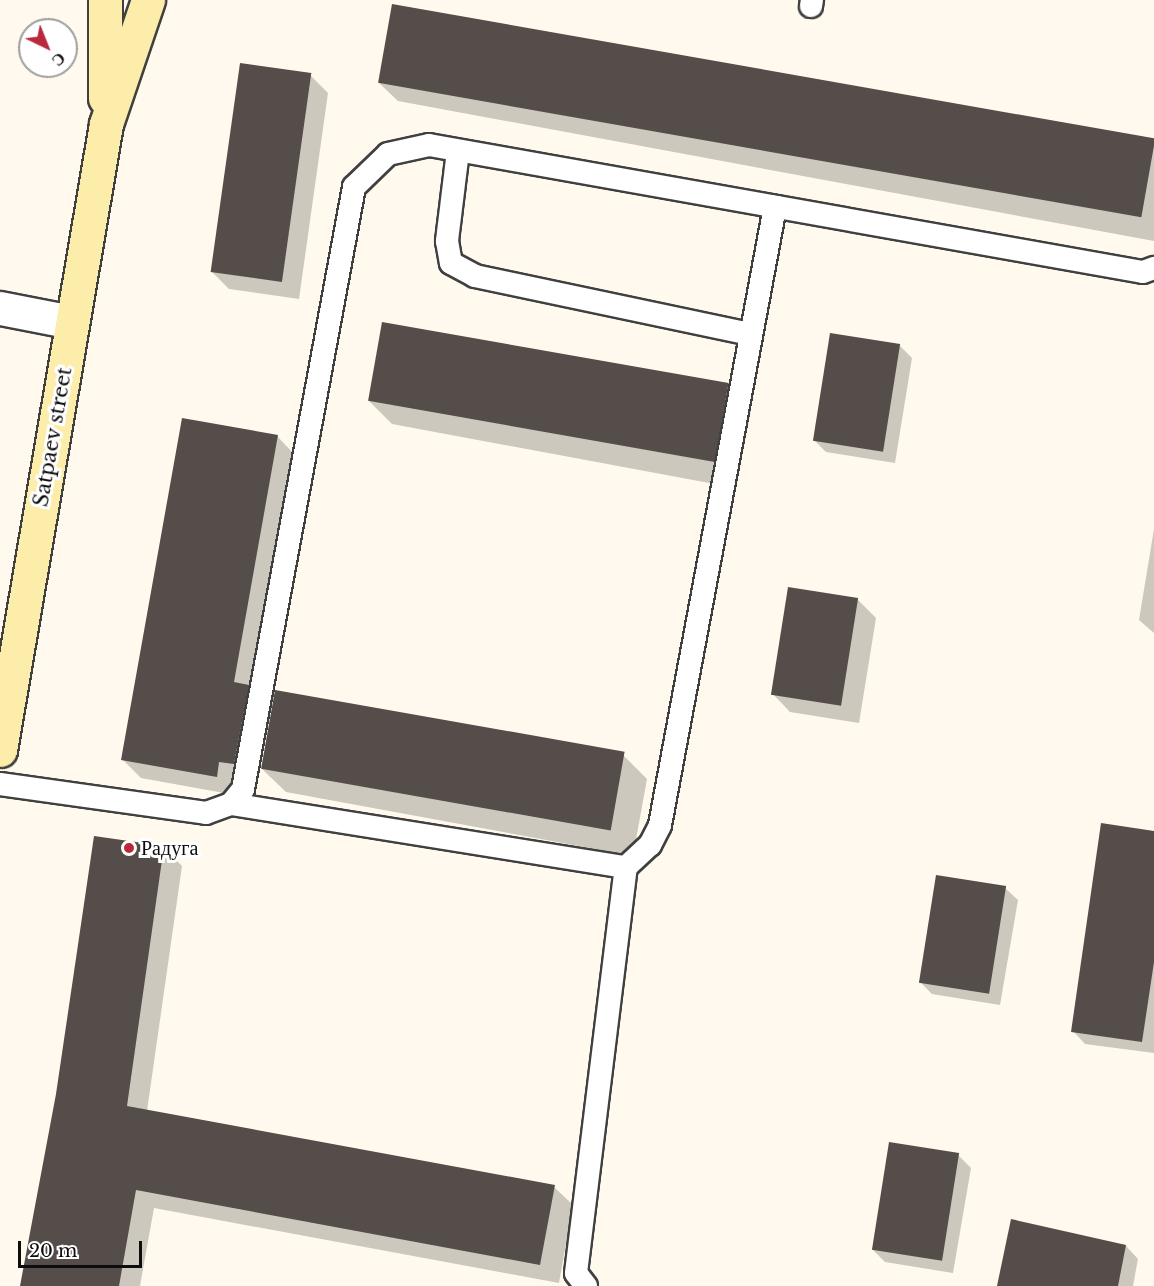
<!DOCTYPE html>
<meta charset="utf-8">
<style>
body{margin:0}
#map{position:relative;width:1154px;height:1286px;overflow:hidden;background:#fffaed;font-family:"Libre Baskerville",serif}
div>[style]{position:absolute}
.shadow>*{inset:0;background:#0003}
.building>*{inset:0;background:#554d49;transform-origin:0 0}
.roads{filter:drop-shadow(2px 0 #404040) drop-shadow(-2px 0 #404040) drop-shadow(0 2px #404040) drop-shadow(0 -2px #404040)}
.service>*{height:22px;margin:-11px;padding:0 11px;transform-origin:11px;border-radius:11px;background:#fff}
.minor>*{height:33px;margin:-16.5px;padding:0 16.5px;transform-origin:16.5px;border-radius:16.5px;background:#fff}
.secondary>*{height:33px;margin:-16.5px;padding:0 16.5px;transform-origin:16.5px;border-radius:16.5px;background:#fdedaa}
.dots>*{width:16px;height:16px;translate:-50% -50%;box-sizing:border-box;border:3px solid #fff;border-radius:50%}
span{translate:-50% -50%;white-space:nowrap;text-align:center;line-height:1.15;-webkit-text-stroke:6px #fff;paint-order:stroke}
.street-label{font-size:20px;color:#0d0d0d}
.poi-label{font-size:20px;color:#0d0d0d}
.left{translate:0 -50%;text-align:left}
.north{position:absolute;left:18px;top:18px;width:60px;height:60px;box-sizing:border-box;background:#fff;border:2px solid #9e9e9e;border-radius:50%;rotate:137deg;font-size:16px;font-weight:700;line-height:24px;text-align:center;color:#0d0d0d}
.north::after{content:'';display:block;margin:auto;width:21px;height:27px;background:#b9293b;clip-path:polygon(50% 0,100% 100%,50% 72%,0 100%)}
.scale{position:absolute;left:18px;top:1241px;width:124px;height:27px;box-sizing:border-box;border:3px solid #0d0d0d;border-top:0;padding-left:8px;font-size:18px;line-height:21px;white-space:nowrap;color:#0d0d0d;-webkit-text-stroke:4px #fff;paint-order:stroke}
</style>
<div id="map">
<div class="shadow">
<i style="clip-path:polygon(394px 6px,1154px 147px,1154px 241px,398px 101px,379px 83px)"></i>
<i style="clip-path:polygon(310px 75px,328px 93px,299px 299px,229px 289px,211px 271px)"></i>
<i style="clip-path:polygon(899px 345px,912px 358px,895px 463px,826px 452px,814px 440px)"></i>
<i style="clip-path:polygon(727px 387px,751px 410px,736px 488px,392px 424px,369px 401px)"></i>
<i style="clip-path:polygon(277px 436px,295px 455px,235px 795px,141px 778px,122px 759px)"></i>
<i style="clip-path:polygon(1154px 529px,1154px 633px,1139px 620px)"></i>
<i style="clip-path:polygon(789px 588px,858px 600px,876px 618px,859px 723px,790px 712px,772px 693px)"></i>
<i style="clip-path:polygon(623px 755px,647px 779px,633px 856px,286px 792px,262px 769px)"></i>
<i style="clip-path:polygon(1154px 832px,1154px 1053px,1085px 1044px,1073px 1031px)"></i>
<i style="clip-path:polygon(95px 838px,164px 848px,182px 866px,147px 1111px,554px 1187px,573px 1205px,559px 1283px,154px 1208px,140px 1286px,22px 1286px,58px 1094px)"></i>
<i style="clip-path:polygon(1005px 888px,1018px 900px,1000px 1005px,932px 994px,919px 981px)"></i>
<i style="clip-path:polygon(958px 1155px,971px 1168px,953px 1273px,885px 1262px,872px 1249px)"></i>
<i style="clip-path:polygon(1126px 1246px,1138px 1259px,1133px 1286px,999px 1286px)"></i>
</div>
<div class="building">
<i style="left:392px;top:4px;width:775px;height:80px;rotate:10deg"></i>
<i style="left:240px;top:63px;width:72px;height:211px;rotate:8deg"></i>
<i style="left:382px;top:322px;width:352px;height:80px;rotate:10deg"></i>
<i style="left:830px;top:333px;width:71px;height:109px;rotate:9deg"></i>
<i style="clip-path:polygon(182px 418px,278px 435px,234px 682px,249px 685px,234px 764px,219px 762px,217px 777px,121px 760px)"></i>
<i style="left:788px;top:587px;width:71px;height:109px;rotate:9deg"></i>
<i style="left:275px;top:690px;width:355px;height:80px;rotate:10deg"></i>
<i style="clip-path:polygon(1101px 823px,1154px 831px,1154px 962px,1142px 1042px,1071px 1032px)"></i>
<i style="clip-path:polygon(94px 836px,164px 846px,127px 1106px,555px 1185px,540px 1265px,136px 1190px,119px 1286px,20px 1286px,56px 1094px)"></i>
<i style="left:936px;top:875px;width:71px;height:109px;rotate:9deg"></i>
<i style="left:889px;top:1142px;width:71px;height:109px;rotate:9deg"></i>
<i style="clip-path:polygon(1011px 1219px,1126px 1245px,1118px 1286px,997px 1286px)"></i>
</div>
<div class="roads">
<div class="service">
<i style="left:811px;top:6px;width:6px;rotate:-81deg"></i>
<i style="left:458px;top:151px;width:91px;rotate:97deg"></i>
<i style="left:447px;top:241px;width:22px;rotate:80deg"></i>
<i style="left:451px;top:263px;width:27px;rotate:28deg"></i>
<i style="left:475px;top:276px;width:282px;rotate:11.9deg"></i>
<i style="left:0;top:784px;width:208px;rotate:8deg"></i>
<i style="left:206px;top:813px;width:27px;rotate:-20deg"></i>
<i style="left:231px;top:804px;width:19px;rotate:-51deg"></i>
<i style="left:243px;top:789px;width:612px;rotate:-79.55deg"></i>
<i style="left:354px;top:187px;width:47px;rotate:-44.1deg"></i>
<i style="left:388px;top:154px;width:42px;rotate:-12.4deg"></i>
<i style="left:429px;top:145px;width:725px;rotate:10.09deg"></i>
<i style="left:1143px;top:272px;width:12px;rotate:-20deg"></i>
<i style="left:231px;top:804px;width:400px;rotate:9.1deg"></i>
<i style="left:626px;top:867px;width:33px;rotate:-43deg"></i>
<i style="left:650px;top:845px;width:22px;rotate:-63deg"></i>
<i style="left:660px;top:825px;width:629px;rotate:-79.46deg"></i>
<i style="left:586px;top:1286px;width:16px;rotate:-128deg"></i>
<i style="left:576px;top:1273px;width:409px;rotate:-83deg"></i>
</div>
<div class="minor">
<i style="left:0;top:308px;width:73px;rotate:11deg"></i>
</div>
<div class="secondary">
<i style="left:105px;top:0;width:98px;rotate:90deg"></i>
<i style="left:0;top:750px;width:635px;rotate:-80.39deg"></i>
<i style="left:106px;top:124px;width:131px;rotate:-71.3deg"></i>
</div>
</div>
<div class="dots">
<i style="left:129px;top:848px;background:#b9293b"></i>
</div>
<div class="street-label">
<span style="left:53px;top:437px;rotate:-80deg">Satpaev street</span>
</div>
<div class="poi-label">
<span class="left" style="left:141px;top:848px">Радуга</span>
</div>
<div class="north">С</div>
<div class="scale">20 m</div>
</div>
